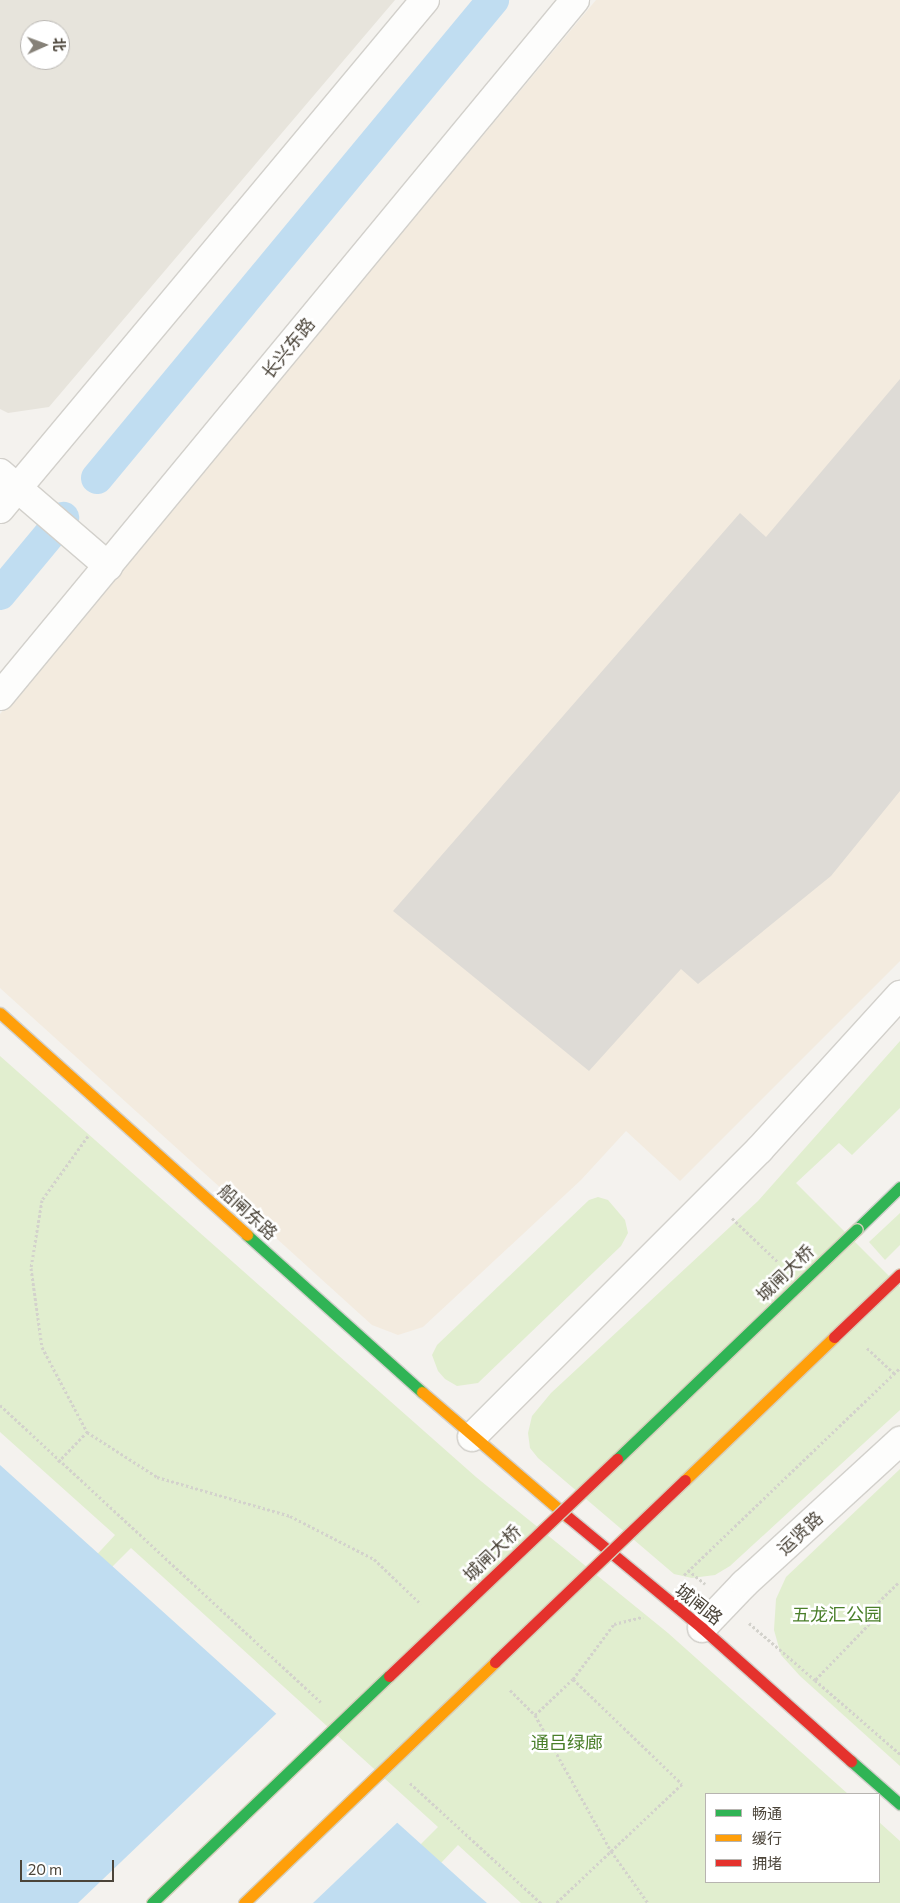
<!DOCTYPE html>
<meta charset="utf-8">
<style>
body{margin:0}
#map{position:relative;width:900px;height:1903px;overflow:hidden;background:#f4f2ee;font-family:Commissioner,"Noto Sans SC",sans-serif}
div>[style]{position:absolute}
.residential>*{inset:0;background:#e7e4dc}
.commercial>*{inset:0;background:#f3ebdf}
.green>*{inset:0;background:#e1eecf}
.water>*{inset:0;background:#c0ddf1}
.pier>*{inset:0;background:#f4f2ee}
.canal>*{height:32px;margin:-16px;padding:0 16px;transform-origin:16px;border-radius:16px;background:#c0ddf1}
.building>*{inset:0;background:#dedbd6}
.path>*{height:3px;margin-top:-1.5px;transform-origin:0;background:repeating-linear-gradient(90deg,#d3d2cc 0 2.5px,transparent 0 5px)}
.roads{filter:drop-shadow(1px 0 #d2d0cb) drop-shadow(-1px 0 #d2d0cb) drop-shadow(0 1px #d2d0cb) drop-shadow(0 -1px #d2d0cb)}
.street>*{height:28px;margin:-14px;padding:0 14px;transform-origin:14px;border-radius:14px;background:#fdfdfc}
.fast>*{height:11px;margin:-5.5px;padding:0 5.5px;transform-origin:5.5px;border-radius:5.5px;background:#30b455}
.slow>*{height:11px;margin:-5.5px;padding:0 5.5px;transform-origin:5.5px;border-radius:5.5px;background:#ff9f0a}
.jam>*{height:11px;margin:-5.5px;padding:0 5.5px;transform-origin:5.5px;border-radius:5.5px;background:#e5322d}
.bridges{filter:drop-shadow(1px 0 #d6cebb) drop-shadow(-1px 0 #d6cebb) drop-shadow(0 1px #d6cebb) drop-shadow(0 -1px #d6cebb)}
.fast-bridge>*{height:11px;margin:-5.5px;padding:0 5.5px;transform-origin:5.5px;border-radius:5.5px;background:#30b455}
.slow-bridge>*{height:11px;margin:-5.5px;padding:0 5.5px;transform-origin:5.5px;border-radius:5.5px;background:#ff9f0a}
.jam-bridge>*{height:11px;margin:-5.5px;padding:0 5.5px;transform-origin:5.5px;border-radius:5.5px;background:#e5322d}
span{translate:-50% -50%;white-space:nowrap;text-align:center;line-height:1.15;-webkit-text-stroke:5px #fff;paint-order:stroke}
.street-label{font-size:18px;color:#4b4439}
.park-label{font-size:18px;color:#4a7f2a}
.legend{position:absolute;left:705px;top:1793px;width:175px;height:90px;box-sizing:border-box;background:#fff;border:1px solid #b7b4b0;margin:0;padding:6px 9px;list-style:none;font-size:15px;color:#4b4439}
.legend li{display:flex;align-items:center;gap:10px;height:25px}
.legend b{width:25px;border:1px solid #b7b4b0}
.north{position:absolute;left:20px;top:20px;width:50px;height:50px;box-sizing:border-box;background:#fff;border:1px solid #b7b4b0;border-radius:50%;rotate:88deg;font-size:14px;font-weight:700;line-height:20px;text-align:center;color:#4b4439}
.north::after{content:'';display:block;margin:auto;width:18px;height:22px;background:#868178;clip-path:polygon(50% 0,100% 100%,50% 72%,0 100%)}
.scale{position:absolute;left:20px;top:1860px;width:94px;height:22px;box-sizing:border-box;border:2px solid #4b4439;border-top:0;padding-left:6px;font-size:15px;line-height:18px;white-space:nowrap;color:#4b4439;-webkit-text-stroke:4px #fff;paint-order:stroke}
</style>
<div id="map">
<div class="residential">
<i style="clip-path:polygon(evenodd,0 0,395px 0,49px 407px,8px 413px,0 409px,0 0,30px 30px,60px 30px,60px 60px,30px 60px,30px 30px)"></i>
</div>
<div class="commercial">
<i style="clip-path:polygon(596px 0,900px 0,900px 961px,680px 1181px,626px 1131px,581px 1180px,423px 1327px,398px 1335px,372px 1325px,0 988px,0 714px)"></i>
</div>
<div class="green">
<i style="clip-path:polygon(900px 1041px,900px 1108px,852px 1155px,839px 1143px,796px 1183px,900px 1287px,900px 1410px,730px 1566px,715px 1575px,692px 1578px,674px 1574px,538px 1458px,530px 1448px,528px 1433px,532px 1416px,551px 1393px,758px 1201px)"></i>
<i style="clip-path:polygon(0 1056px,476px 1477px,668px 1633px,848px 1794px,706px 1794px,706px 1882px,879px 1882px,879px 1822px,900px 1841px,900px 1903px,521px 1903px,458px 1845px,423px 1882px,416px 1849px,438px 1827px,131px 1548px,105px 1574px,77px 1576px,115px 1535px,0 1432px)"></i>
<i style="clip-path:polygon(598px 1197px,608px 1200px,625px 1220px,628px 1233px,621px 1246px,478px 1383px,457px 1386px,445px 1379px,438px 1371px,432px 1355px,437px 1345px,589px 1200px)"></i>
<i style="clip-path:polygon(900px 1213px,900px 1245px,885px 1260px,869px 1242px)"></i>
<i style="clip-path:polygon(900px 1469px,900px 1766px,800px 1676px,781px 1655px,774px 1630px,776px 1599px,786px 1577px)"></i>
</div>
<div class="water">
<i style="clip-path:polygon(0 1465px,472px 1890px,487px 1903px,0 1903px)"></i>
</div>
<div class="pier">
<i style="clip-path:polygon(278px 1712px,399px 1821px,313px 1903px,78px 1903px)"></i>
</div>
<div class="canal">
<i style="left:97px;top:478px;width:621px;rotate:-50.36deg"></i>
<i style="left:0;top:594px;width:99px;rotate:-50.3deg"></i>
</div>
<div class="building">
<i style="clip-path:polygon(900px 379px,900px 791px,831px 876px,698px 984px,681px 969px,589px 1071px,393px 911px,740px 513px,766px 537px)"></i>
</div>
<div class="path">
<i style="left:88px;top:1136px;width:79px;rotate:125.7deg"></i>
<i style="left:42px;top:1200px;width:69px;rotate:99.2deg"></i>
<i style="left:31px;top:1268px;width:80px;rotate:82.1deg"></i>
<i style="left:42px;top:1347px;width:96px;rotate:62.1deg"></i>
<i style="left:87px;top:1432px;width:83px;rotate:32.7deg"></i>
<i style="left:157px;top:1477px;width:139px;rotate:16.3deg"></i>
<i style="left:290px;top:1516px;width:94px;rotate:27.1deg"></i>
<i style="left:374px;top:1559px;width:65px;rotate:43.8deg"></i>
<i style="left:732px;top:1218px;width:64px;rotate:43.7deg"></i>
<i style="left:867px;top:1348px;width:37px;rotate:43deg"></i>
<i style="left:0;top:1405px;width:437px;rotate:42.8deg"></i>
<i style="left:58px;top:1462px;width:42px;rotate:-46deg"></i>
<i style="left:688px;top:1570px;width:22px;rotate:39deg"></i>
<i style="left:684px;top:1575px;width:299px;rotate:-43.8deg"></i>
<i style="left:898px;top:1583px;width:43px;rotate:135.9deg"></i>
<i style="left:867px;top:1613px;width:9px;rotate:49deg"></i>
<i style="left:873px;top:1620px;width:83px;rotate:134deg"></i>
<i style="left:815px;top:1680px;width:113px;rotate:41deg"></i>
<i style="left:749px;top:1623px;width:87px;rotate:40.8deg"></i>
<i style="left:573px;top:1679px;width:69px;rotate:-53.3deg"></i>
<i style="left:614px;top:1624px;width:30px;rotate:-14deg"></i>
<i style="left:510px;top:1690px;width:35px;rotate:45deg"></i>
<i style="left:535px;top:1715px;width:52px;rotate:-43.5deg"></i>
<i style="left:573px;top:1679px;width:151px;rotate:43.9deg"></i>
<i style="left:682px;top:1784px;width:173px;rotate:136.6deg"></i>
<i style="left:535px;top:1715px;width:156px;rotate:60.8deg"></i>
<i style="left:611px;top:1851px;width:64px;rotate:54.6deg"></i>
<i style="left:410px;top:1783px;width:178px;rotate:42.5deg"></i>
</div>
<div class="roads">
<div class="street">
<i style="left:0;top:473px;width:143px;rotate:40.7deg"></i>
<i style="left:0;top:509px;width:663px;rotate:-50.14deg"></i>
<i style="left:0;top:696px;width:903px;rotate:-50.44deg"></i>
<i style="left:472px;top:1437px;width:406px;rotate:-45deg"></i>
<i style="left:759px;top:1150px;width:210px;rotate:-47.7deg"></i>
<i style="left:702px;top:1628px;width:61px;rotate:-46.3deg"></i>
<i style="left:744px;top:1584px;width:212px;rotate:-42.5deg"></i>
</div>
<div class="fast">
<i style="left:857px;top:1229px;width:60px;rotate:-44.3deg"></i>
<i style="left:247px;top:1235px;width:235px;rotate:41.9deg"></i>
<i style="left:851px;top:1761px;width:65px;rotate:41.3deg"></i>
</div>
<div class="slow">
<i style="left:0;top:1013px;width:332px;rotate:41.9deg"></i>
<i style="left:422px;top:1392px;width:192px;rotate:40.6deg"></i>
</div>
<div class="jam">
<i style="left:568px;top:1517px;width:174px;rotate:39.6deg"></i>
<i style="left:702px;top:1628px;width:200px;rotate:41.8deg"></i>
</div>
</div>
<div class="bridges">
<div class="fast-bridge">
<i style="left:617px;top:1459px;width:332px;rotate:-43.8deg"></i>
<i style="left:152px;top:1903px;width:328px;rotate:-43.8deg"></i>
</div>
<div class="slow-bridge">
<i style="left:685px;top:1480px;width:207px;rotate:-43.8deg"></i>
<i style="left:244px;top:1903px;width:348px;rotate:-43.8deg"></i>
</div>
<div class="jam-bridge">
<i style="left:834px;top:1337px;width:91px;rotate:-43.7deg"></i>
<i style="left:495px;top:1662px;width:263px;rotate:-43.8deg"></i>
<i style="left:389px;top:1676px;width:315px;rotate:-43.6deg"></i>
</div>
</div>
<div class="street-label">
<span style="left:288px;top:348px;rotate:-51deg">长兴东路</span>
<span style="left:248px;top:1212px;rotate:42deg">船闸东路</span>
<span style="left:785px;top:1273px;rotate:-44deg">城闸大桥</span>
<span style="left:800px;top:1533px;rotate:-43deg">运贤路</span>
<span style="left:492px;top:1553px;rotate:-44deg">城闸大桥</span>
<span style="left:699px;top:1604px;rotate:38deg">城闸路</span>
</div>
<div class="park-label">
<span style="left:837px;top:1614px">五龙汇公园</span>
<span style="left:567px;top:1742px">通吕绿廊</span>
</div>
<ul class="legend">
<li><b style="height:6px;background:#30b455"></b>畅通</li>
<li><b style="height:6px;background:#ff9f0a"></b>缓行</li>
<li><b style="height:6px;background:#e5322d"></b>拥堵</li>
</ul>
<div class="north">北</div>
<div class="scale">20 m</div>
</div>
